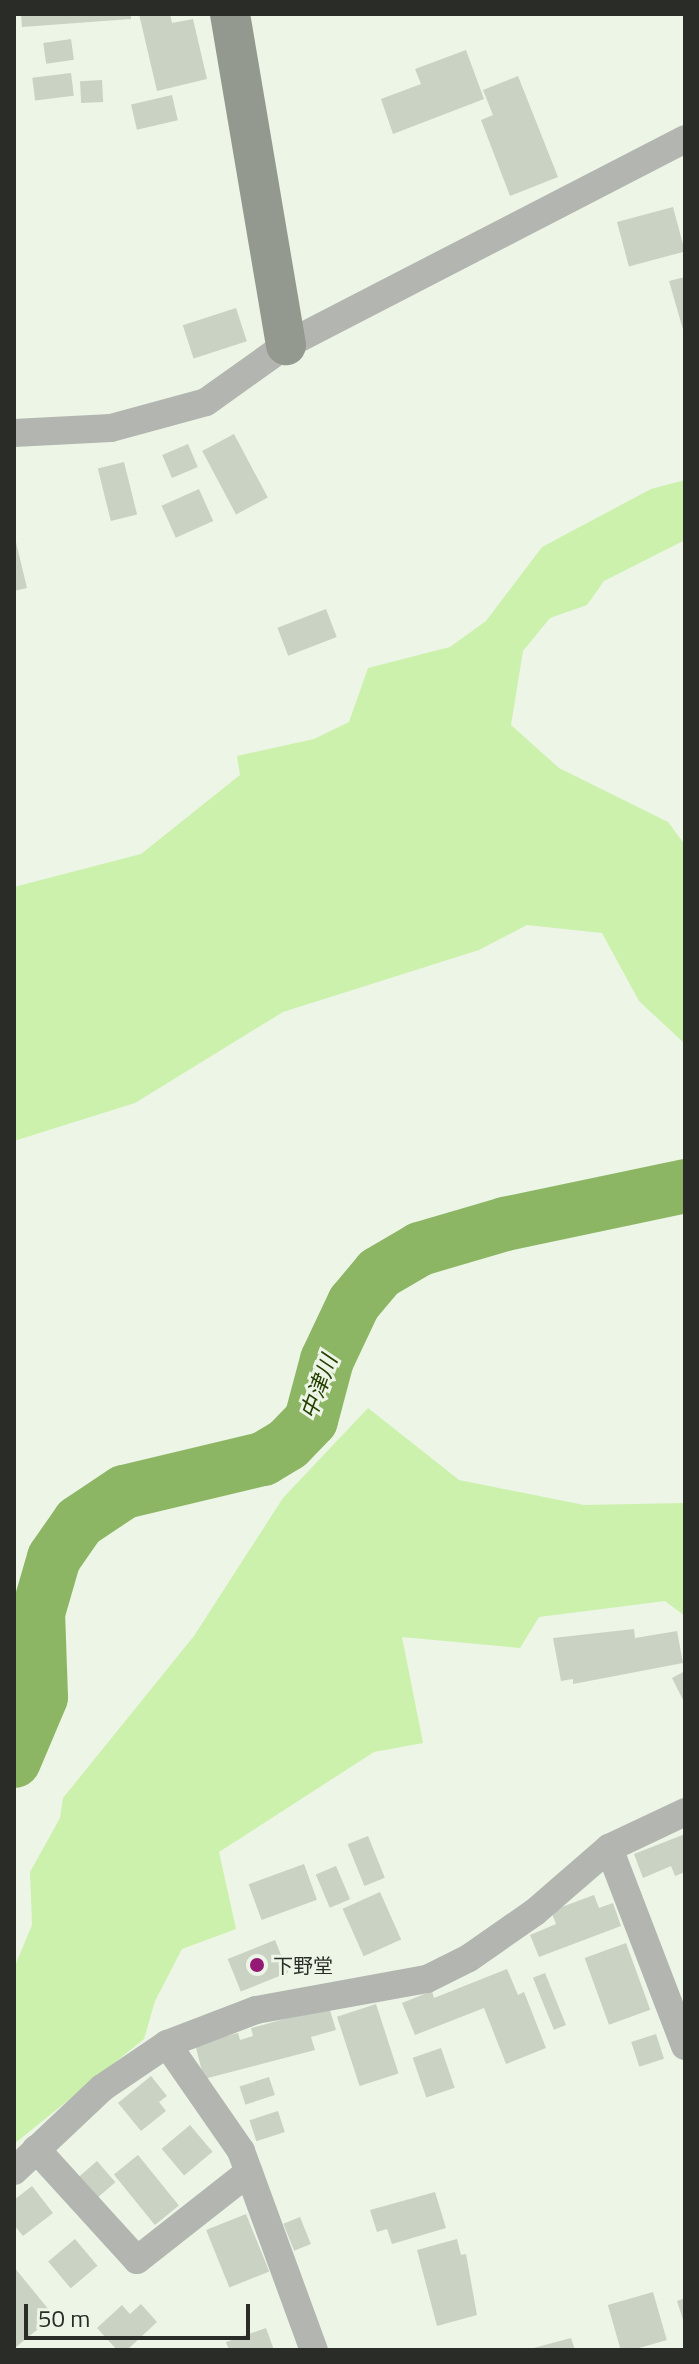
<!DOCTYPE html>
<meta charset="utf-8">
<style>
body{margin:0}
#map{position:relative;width:699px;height:2364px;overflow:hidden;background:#ecf5e6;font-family:"Titillium Web","Noto Sans JP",sans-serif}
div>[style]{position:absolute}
.green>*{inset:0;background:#ccf1ac}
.river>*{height:54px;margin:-27px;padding:0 27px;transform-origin:27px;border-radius:27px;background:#8cb663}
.building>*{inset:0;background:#cad2c4;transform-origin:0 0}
.street>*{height:28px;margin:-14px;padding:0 14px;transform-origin:14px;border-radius:14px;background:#b3b6b0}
.secondary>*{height:40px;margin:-20px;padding:0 20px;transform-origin:20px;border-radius:20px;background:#949990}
.dots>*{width:22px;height:22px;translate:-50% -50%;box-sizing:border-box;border:4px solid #ecf5e6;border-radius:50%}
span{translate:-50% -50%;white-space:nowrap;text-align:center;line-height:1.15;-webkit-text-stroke:6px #ecf5e6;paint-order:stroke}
.poi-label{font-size:20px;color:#2a2d27}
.left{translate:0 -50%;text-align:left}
.water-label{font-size:22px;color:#264002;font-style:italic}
.frame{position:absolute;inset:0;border:16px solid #2a2d27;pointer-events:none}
.scale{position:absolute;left:24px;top:2304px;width:226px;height:36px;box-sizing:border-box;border:4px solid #2a2d27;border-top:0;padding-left:10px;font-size:24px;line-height:28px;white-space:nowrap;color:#2a2d27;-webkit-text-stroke:6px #ecf5e6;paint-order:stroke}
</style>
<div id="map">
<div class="green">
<i style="clip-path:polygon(685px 480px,685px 540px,604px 581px,587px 605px,550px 618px,523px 651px,511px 725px,559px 768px,668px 822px,685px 845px,685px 1044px,639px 1001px,602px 933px,527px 925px,479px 950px,283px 1012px,135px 1103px,14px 1141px,14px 887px,141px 854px,240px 775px,237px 756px,314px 739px,349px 722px,368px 668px,450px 647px,486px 621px,542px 547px,651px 489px)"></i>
<i style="clip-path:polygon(368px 1408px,459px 1480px,584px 1505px,685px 1503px,685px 1616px,665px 1601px,539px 1617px,520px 1648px,402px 1637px,423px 1743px,374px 1752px,219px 1852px,236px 1929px,182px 1949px,155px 2001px,144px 2039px,14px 2144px,14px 1968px,32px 1925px,30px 1872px,60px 1818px,63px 1798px,194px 1636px,283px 1498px)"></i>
</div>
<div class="river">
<i style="left:14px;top:1761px;width:69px;rotate:-67.1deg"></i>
<i style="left:41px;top:1697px;width:84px;rotate:-92deg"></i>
<i style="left:38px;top:1613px;width:57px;rotate:-73.8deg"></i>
<i style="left:54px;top:1558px;width:44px;rotate:-55.2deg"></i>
<i style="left:79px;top:1522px;width:54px;rotate:-33.7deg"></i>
<i style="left:124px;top:1492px;width:143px;rotate:-13.4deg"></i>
<i style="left:263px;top:1459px;width:29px;rotate:-31deg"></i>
<i style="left:288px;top:1444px;width:33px;rotate:-46deg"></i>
<i style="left:311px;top:1420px;width:62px;rotate:-75.1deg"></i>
<i style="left:327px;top:1360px;width:63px;rotate:-64.7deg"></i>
<i style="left:354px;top:1303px;width:39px;rotate:-50deg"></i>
<i style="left:379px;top:1273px;width:48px;rotate:-30.3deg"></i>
<i style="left:420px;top:1249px;width:89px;rotate:-16.4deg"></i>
<i style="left:505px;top:1224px;width:184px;rotate:-11.9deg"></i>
</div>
<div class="building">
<i style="clip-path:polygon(21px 14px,131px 14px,131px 19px,22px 27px)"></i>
<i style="clip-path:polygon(139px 14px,170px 14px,172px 23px,193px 19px,207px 79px,157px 91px)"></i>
<i style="left:71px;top:39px;width:21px;height:28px;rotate:82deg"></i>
<i style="clip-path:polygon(466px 50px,484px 99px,393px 134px,381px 99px,421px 84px,415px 69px)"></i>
<i style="left:71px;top:73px;width:23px;height:39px;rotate:83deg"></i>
<i style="clip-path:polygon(518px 76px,558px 177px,510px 196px,481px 120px,493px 115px,483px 90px)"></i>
<i style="left:102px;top:80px;width:22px;height:22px;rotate:87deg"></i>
<i style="left:172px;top:95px;width:26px;height:42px;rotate:77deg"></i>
<i style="left:673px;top:207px;width:46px;height:58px;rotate:75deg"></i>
<i style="clip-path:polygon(685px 277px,685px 333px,684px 333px,669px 281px)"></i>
<i style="left:236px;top:308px;width:35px;height:56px;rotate:72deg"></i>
<i style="left:234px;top:434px;width:72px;height:36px;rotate:62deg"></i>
<i style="left:188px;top:444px;width:25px;height:28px;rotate:67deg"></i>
<i style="left:124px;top:462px;width:54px;height:27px;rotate:76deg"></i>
<i style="left:199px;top:489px;width:35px;height:41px;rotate:66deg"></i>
<i style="clip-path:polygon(14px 534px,27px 588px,14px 591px)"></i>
<i style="left:326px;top:609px;width:30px;height:52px;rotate:69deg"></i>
<i style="clip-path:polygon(634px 1629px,635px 1638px,677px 1631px,683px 1663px,573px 1684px,573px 1679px,561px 1681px,553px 1638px)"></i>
<i style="clip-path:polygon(685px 1671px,685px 1704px,672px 1678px)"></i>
<i style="clip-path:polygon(685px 1834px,685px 1872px,675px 1876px,671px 1866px,643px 1878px,634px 1854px)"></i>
<i style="left:368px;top:1836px;width:45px;height:22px;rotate:68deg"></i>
<i style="left:304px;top:1864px;width:38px;height:59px;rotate:70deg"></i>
<i style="left:336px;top:1866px;width:36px;height:22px;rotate:67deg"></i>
<i style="left:380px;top:1892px;width:52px;height:41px;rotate:66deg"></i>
<i style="clip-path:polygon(594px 1895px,599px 1908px,613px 1903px,621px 1926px,539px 1957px,530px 1935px,556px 1924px,551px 1911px)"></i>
<i style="left:275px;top:1940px;width:35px;height:51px;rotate:68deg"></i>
<i style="left:626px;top:1943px;width:71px;height:44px;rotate:70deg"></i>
<i style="clip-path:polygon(507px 1969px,518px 1995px,524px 1992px,546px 2048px,506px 2064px,484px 2008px,415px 2035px,402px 2003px,432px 1991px,434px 1998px)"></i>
<i style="left:545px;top:1973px;width:56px;height:13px;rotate:68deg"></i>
<i style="left:376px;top:2004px;width:73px;height:41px;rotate:72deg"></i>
<i style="clip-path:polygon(329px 2007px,336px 2030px,311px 2037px,315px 2050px,204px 2079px,195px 2044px,238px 2033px,240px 2040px,253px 2036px,251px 2028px)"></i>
<i style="left:656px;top:2034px;width:26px;height:26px;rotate:72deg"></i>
<i style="left:441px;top:2048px;width:42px;height:30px;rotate:71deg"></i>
<i style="clip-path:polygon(151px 2076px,167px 2096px,159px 2102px,166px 2111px,141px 2131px,118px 2103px)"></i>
<i style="left:269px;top:2077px;width:19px;height:31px;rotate:72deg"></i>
<i style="left:278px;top:2111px;width:22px;height:30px;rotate:72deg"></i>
<i style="left:190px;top:2125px;width:35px;height:37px;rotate:50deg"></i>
<i style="left:138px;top:2155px;width:65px;height:31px;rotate:51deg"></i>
<i style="left:97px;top:2161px;width:28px;height:25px;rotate:49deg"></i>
<i style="clip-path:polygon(32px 2186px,53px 2213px,23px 2236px,14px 2225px,14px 2200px)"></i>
<i style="clip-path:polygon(435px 2192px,446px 2228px,392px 2244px,387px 2229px,377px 2232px,370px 2210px)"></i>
<i style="left:246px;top:2214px;width:62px;height:43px;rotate:68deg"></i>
<i style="left:300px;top:2217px;width:29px;height:18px;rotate:68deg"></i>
<i style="left:75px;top:2239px;width:35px;height:35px;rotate:50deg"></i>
<i style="clip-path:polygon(457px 2239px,461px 2255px,466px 2254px,477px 2315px,437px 2326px,417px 2250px)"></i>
<i style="clip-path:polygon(14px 2267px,54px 2316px,16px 2347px,14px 2344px)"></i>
<i style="left:653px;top:2292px;width:50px;height:47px;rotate:74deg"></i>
<i style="clip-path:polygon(685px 2298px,685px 2323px,684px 2323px,677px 2301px)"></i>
<i style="clip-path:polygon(141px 2304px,157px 2322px,127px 2350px,117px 2350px,97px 2328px,122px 2305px,130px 2314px)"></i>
<i style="clip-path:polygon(266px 2328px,274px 2350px,229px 2350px,226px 2342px)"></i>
<i style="clip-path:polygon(571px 2338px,575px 2350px,530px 2350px,530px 2349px)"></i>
</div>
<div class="street">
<i style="left:14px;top:433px;width:97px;rotate:-3deg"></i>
<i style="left:111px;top:428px;width:98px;rotate:-15.3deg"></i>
<i style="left:206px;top:402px;width:98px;rotate:-35.5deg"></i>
<i style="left:286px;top:345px;width:449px;rotate:-27.3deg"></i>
<i style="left:609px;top:1848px;width:212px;rotate:69deg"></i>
<i style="left:167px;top:2044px;width:130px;rotate:55.3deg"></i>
<i style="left:241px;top:2151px;width:212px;rotate:69.9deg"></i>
<i style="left:36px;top:2149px;width:150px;rotate:47.7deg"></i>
<i style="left:137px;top:2260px;width:142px;rotate:-38.2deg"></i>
<i style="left:14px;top:2171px;width:121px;rotate:-43.3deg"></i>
<i style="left:102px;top:2088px;width:78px;rotate:-34.1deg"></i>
<i style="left:167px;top:2044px;width:95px;rotate:-20.9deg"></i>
<i style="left:256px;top:2010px;width:174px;rotate:-10.3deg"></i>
<i style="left:427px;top:1979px;width:47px;rotate:-26.6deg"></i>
<i style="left:469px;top:1958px;width:80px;rotate:-34.9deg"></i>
<i style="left:535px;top:1912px;width:98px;rotate:-40.9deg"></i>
<i style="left:609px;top:1848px;width:84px;rotate:-25.3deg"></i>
</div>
<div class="secondary">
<i style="left:230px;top:14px;width:336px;rotate:80.4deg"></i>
</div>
<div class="dots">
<i style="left:257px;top:1965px;background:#931975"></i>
</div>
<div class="poi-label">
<span class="left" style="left:273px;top:1965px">下野堂</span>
</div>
<div class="water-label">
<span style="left:319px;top:1387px;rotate:-70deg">中津川</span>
</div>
<div class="frame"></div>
<div class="scale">50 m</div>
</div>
